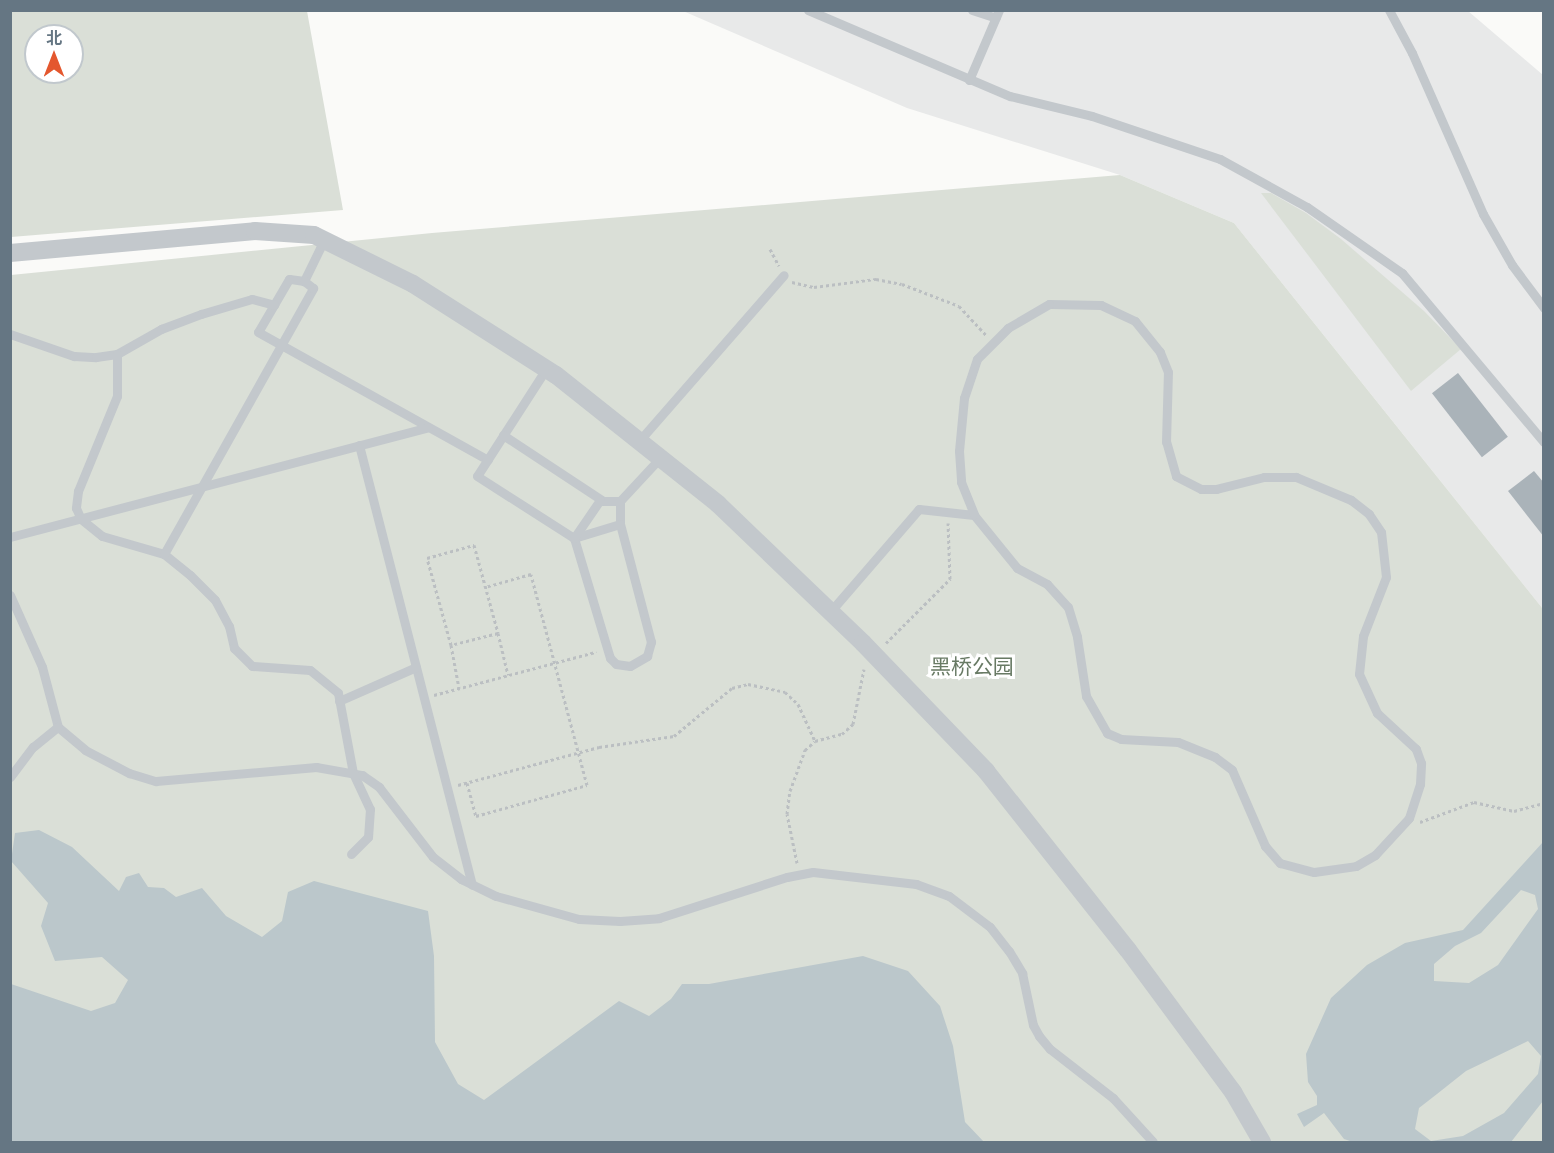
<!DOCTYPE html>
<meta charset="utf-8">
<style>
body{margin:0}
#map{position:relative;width:1554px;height:1153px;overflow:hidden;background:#fafaf8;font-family:Ubuntu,"Noto Sans SC",sans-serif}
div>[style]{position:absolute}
.built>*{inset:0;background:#e8e9e9}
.green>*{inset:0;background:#dadfd7}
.water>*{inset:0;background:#bbc7cb}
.building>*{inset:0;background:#aab3b9;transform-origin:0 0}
.path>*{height:3px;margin-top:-1.5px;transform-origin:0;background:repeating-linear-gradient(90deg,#bbbfc2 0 3px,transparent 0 6px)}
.service>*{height:9px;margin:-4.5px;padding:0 4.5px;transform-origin:4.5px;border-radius:4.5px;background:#c3c8cc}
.minor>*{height:18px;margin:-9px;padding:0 9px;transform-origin:9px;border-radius:9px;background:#c3c8cc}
span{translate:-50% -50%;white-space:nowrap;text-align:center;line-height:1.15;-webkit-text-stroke:6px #fff;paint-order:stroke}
.park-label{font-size:21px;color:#687a64}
.frame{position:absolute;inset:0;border:12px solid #657683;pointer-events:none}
.north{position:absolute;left:24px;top:24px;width:60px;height:60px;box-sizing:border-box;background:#fff;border:2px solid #c1c8cd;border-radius:50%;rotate:0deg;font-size:16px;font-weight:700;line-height:24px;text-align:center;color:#657683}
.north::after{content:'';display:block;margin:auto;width:21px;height:27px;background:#e4572e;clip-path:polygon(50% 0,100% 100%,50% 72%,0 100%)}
</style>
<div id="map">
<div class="built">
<i style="clip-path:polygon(683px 11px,1468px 11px,1543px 75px,1543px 609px,1234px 223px,1120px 175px,907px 108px)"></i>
</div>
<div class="green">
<i style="clip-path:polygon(evenodd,11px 10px,307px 11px,343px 210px,11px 237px,11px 10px,36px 36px,72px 36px,72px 72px,36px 72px,36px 36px)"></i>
<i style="clip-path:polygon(1120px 175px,1234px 223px,1543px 609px,1543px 1142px,11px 1142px,11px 275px,432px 233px)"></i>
<i style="clip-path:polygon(1261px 193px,1271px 193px,1306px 213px,1341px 239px,1424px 311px,1461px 349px,1411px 391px)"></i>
</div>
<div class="water">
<i style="clip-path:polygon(39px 830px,72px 847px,119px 891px,126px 877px,139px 873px,148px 887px,164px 888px,176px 897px,202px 888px,226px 916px,262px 937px,282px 921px,288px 892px,314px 881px,428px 911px,434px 956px,435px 1042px,458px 1084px,484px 1100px,619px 1001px,649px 1016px,671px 999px,682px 984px,709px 984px,863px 956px,908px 971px,940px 1006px,953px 1046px,965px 1122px,984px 1142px,11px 1142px,11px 984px,91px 1011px,115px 1003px,128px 980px,102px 957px,55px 961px,41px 926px,48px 903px,11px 861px,15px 833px)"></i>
<i style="clip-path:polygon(evenodd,1543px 842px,1543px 1101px,1511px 1142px,1353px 1142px,1344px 1139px,1324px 1113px,1304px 1127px,1297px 1114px,1317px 1105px,1317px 1096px,1308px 1082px,1306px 1054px,1331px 998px,1367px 965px,1405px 943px,1463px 930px,1543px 842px,1521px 890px,1535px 895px,1538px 909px,1498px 965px,1469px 983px,1434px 981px,1434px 964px,1455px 946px,1481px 933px,1521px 890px,1543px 842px,1528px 1041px,1541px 1056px,1538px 1074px,1504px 1113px,1463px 1136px,1431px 1141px,1415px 1129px,1419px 1108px,1437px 1094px,1466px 1071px,1528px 1041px)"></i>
</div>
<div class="building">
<i style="left:1458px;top:373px;width:81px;height:33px;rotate:52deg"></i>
<i style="clip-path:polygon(1534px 471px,1544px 483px,1544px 537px,1508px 491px)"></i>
</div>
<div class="path">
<i style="left:770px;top:249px;width:19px;rotate:62deg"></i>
<i style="left:792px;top:282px;width:23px;rotate:13deg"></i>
<i style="left:814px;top:287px;width:63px;rotate:-7.4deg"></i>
<i style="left:876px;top:279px;width:26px;rotate:11deg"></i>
<i style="left:902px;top:284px;width:61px;rotate:21.1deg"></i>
<i style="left:959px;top:306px;width:40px;rotate:47deg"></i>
<i style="left:498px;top:633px;width:49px;rotate:165.7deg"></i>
<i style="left:451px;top:645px;width:90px;rotate:-105.4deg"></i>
<i style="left:427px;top:558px;width:49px;rotate:-15.5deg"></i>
<i style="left:474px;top:545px;width:91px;rotate:74.7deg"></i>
<i style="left:498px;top:633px;width:43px;rotate:76.6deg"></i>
<i style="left:886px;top:643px;width:91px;rotate:-45deg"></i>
<i style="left:950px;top:579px;width:56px;rotate:-92deg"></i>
<i style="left:451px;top:645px;width:44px;rotate:79.5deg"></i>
<i style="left:434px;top:695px;width:168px;rotate:-14.9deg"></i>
<i style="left:467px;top:783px;width:34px;rotate:75deg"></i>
<i style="left:476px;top:816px;width:115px;rotate:-15.6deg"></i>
<i style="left:587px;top:785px;width:218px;rotate:-104.9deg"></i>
<i style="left:531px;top:574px;width:48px;rotate:164.2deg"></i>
<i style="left:458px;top:785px;width:146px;rotate:-15.1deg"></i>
<i style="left:599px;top:747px;width:76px;rotate:-8.3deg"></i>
<i style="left:674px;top:736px;width:75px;rotate:-39.6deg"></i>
<i style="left:732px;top:688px;width:16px;rotate:-14deg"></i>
<i style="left:748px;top:684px;width:38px;rotate:12deg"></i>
<i style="left:785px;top:692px;width:18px;rotate:43deg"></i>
<i style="left:798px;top:704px;width:41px;rotate:65.3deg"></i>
<i style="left:1420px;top:822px;width:58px;rotate:-20.3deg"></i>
<i style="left:1474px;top:802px;width:41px;rotate:12.7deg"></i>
<i style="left:1514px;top:811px;width:31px;rotate:-15deg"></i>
<i style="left:797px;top:863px;width:50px;rotate:-101.5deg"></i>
<i style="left:787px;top:814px;width:23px;rotate:-83deg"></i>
<i style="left:790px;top:791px;width:44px;rotate:-69.9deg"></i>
<i style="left:805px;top:750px;width:13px;rotate:-42deg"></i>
<i style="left:815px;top:741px;width:28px;rotate:-15deg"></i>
<i style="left:842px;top:734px;width:15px;rotate:-42deg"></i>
<i style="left:853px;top:724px;width:56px;rotate:-78.7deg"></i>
</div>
<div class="service">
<i style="left:808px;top:10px;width:220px;rotate:23.1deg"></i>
<i style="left:1010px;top:96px;width:84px;rotate:13.7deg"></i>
<i style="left:1092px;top:116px;width:135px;rotate:18.6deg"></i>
<i style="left:1220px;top:159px;width:99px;rotate:28.9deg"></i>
<i style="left:1307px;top:207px;width:116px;rotate:34.8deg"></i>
<i style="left:1402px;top:273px;width:221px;rotate:50deg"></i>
<i style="left:972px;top:10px;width:25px;rotate:18deg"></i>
<i style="left:1389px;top:10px;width:49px;rotate:61.9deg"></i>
<i style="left:1412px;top:53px;width:176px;rotate:66.2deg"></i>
<i style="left:1483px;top:214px;width:59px;rotate:60.4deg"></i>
<i style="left:1512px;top:265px;width:54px;rotate:53.3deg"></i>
<i style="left:969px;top:80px;width:76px;rotate:-66.8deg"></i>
<i style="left:324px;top:240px;width:46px;rotate:116deg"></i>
<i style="left:304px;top:281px;width:15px;rotate:-172deg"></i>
<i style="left:289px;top:279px;width:61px;rotate:120.3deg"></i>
<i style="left:258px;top:332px;width:263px;rotate:29.1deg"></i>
<i style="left:10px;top:334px;width:68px;rotate:19deg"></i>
<i style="left:74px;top:356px;width:22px;rotate:3deg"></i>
<i style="left:96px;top:357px;width:21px;rotate:-8deg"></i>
<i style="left:117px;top:354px;width:51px;rotate:-29.6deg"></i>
<i style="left:161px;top:329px;width:43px;rotate:-20.6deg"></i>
<i style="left:201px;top:314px;width:53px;rotate:-16.4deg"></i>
<i style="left:252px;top:299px;width:23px;rotate:15deg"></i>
<i style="left:117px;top:354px;width:42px;rotate:90deg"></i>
<i style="left:117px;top:396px;width:103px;rotate:112.3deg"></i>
<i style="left:78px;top:491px;width:17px;rotate:97deg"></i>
<i style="left:76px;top:508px;width:12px;rotate:66deg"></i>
<i style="left:81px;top:519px;width:27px;rotate:39deg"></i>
<i style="left:102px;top:536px;width:65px;rotate:16.2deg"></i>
<i style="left:164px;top:554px;width:33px;rotate:39deg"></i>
<i style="left:190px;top:575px;width:35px;rotate:45deg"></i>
<i style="left:215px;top:600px;width:30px;rotate:62deg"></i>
<i style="left:229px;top:626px;width:23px;rotate:77deg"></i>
<i style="left:234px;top:648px;width:25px;rotate:45deg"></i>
<i style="left:252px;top:666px;width:58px;rotate:3.9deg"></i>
<i style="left:310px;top:670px;width:36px;rotate:39deg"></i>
<i style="left:338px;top:693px;width:81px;rotate:79.4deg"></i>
<i style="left:353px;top:773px;width:40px;rotate:65deg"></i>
<i style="left:370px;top:809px;width:28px;rotate:94deg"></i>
<i style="left:368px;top:837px;width:24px;rotate:135deg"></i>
<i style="left:546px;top:369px;width:127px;rotate:122.8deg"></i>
<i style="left:477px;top:476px;width:115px;rotate:32.6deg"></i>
<i style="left:574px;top:538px;width:125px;rotate:73.3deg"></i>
<i style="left:610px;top:658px;width:8px;rotate:45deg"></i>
<i style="left:616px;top:664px;width:14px;rotate:8deg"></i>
<i style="left:630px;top:666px;width:20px;rotate:-30deg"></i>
<i style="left:647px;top:656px;width:15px;rotate:-74deg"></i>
<i style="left:651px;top:642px;width:122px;rotate:-104.7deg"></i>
<i style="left:620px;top:524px;width:23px;rotate:-90deg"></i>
<i style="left:503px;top:435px;width:120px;rotate:33.4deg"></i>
<i style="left:603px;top:501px;width:17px"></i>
<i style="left:620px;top:501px;width:59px;rotate:-47.1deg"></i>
<i style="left:639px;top:441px;width:220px;rotate:-48.9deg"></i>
<i style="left:359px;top:445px;width:454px;rotate:75.6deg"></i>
<i style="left:10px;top:537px;width:432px;rotate:-14.7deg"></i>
<i style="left:574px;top:538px;width:48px;rotate:-16.9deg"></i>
<i style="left:574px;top:538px;width:46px;rotate:-55.6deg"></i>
<i style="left:164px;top:554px;width:305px;rotate:-60.7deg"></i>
<i style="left:313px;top:288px;width:11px;rotate:-142deg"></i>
<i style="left:10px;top:595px;width:79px;rotate:66deg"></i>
<i style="left:42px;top:667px;width:62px;rotate:75.1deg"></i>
<i style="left:58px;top:727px;width:35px;rotate:40deg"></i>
<i style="left:85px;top:750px;width:50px;rotate:27.6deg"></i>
<i style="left:129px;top:773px;width:28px;rotate:17deg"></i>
<i style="left:156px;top:781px;width:161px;rotate:-5deg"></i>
<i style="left:316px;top:767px;width:47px;rotate:9.9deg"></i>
<i style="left:362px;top:775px;width:21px;rotate:35deg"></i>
<i style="left:379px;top:787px;width:88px;rotate:52.4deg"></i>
<i style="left:433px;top:857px;width:36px;rotate:38deg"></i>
<i style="left:461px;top:879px;width:39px;rotate:26deg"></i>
<i style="left:496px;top:896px;width:86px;rotate:15.5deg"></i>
<i style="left:579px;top:919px;width:41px;rotate:2.8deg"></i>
<i style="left:620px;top:921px;width:39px;rotate:-4deg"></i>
<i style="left:659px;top:918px;width:134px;rotate:-17.8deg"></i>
<i style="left:787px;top:877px;width:26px;rotate:-11deg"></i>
<i style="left:813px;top:872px;width:104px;rotate:6.6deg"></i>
<i style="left:916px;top:884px;width:35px;rotate:20deg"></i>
<i style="left:949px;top:896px;width:51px;rotate:37.1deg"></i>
<i style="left:990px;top:927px;width:31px;rotate:52deg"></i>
<i style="left:1009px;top:951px;width:26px;rotate:59deg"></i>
<i style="left:1022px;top:973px;width:53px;rotate:78.1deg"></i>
<i style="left:1033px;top:1025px;width:13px;rotate:61deg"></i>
<i style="left:1039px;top:1036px;width:17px;rotate:50deg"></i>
<i style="left:1050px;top:1049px;width:80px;rotate:37.9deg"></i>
<i style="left:1113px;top:1098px;width:59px;rotate:47.7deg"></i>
<i style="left:830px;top:612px;width:136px;rotate:-49.2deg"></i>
<i style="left:919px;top:509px;width:55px;rotate:6.2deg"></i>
<i style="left:974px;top:515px;width:68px;rotate:50.9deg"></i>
<i style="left:1017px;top:568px;width:34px;rotate:28deg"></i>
<i style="left:1047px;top:584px;width:31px;rotate:48deg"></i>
<i style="left:1068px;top:607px;width:31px;rotate:73deg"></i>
<i style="left:1077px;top:637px;width:60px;rotate:81.3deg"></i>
<i style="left:1086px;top:696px;width:43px;rotate:60.4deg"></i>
<i style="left:1107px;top:733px;width:15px;rotate:23deg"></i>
<i style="left:1121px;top:739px;width:57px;rotate:3deg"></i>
<i style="left:1178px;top:742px;width:40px;rotate:22deg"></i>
<i style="left:1215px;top:757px;width:21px;rotate:37deg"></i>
<i style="left:1232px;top:770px;width:83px;rotate:66.5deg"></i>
<i style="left:1265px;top:846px;width:23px;rotate:49deg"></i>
<i style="left:1280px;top:863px;width:35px;rotate:15deg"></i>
<i style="left:1314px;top:872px;width:42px;rotate:-8.1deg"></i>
<i style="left:1356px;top:866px;width:22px;rotate:-30deg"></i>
<i style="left:1375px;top:855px;width:50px;rotate:-47.4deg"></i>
<i style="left:1409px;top:818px;width:36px;rotate:-72deg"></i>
<i style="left:1420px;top:784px;width:21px;rotate:-87deg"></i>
<i style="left:1421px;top:763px;width:15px;rotate:-110deg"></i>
<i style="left:1416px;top:749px;width:53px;rotate:-137.3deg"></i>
<i style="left:1377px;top:713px;width:43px;rotate:-114.8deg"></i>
<i style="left:1359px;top:674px;width:38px;rotate:-84deg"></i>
<i style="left:1363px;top:636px;width:63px;rotate:-68.7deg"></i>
<i style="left:1386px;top:577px;width:45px;rotate:-96.3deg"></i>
<i style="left:1381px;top:532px;width:22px;rotate:-124deg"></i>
<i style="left:1369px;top:514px;width:23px;rotate:-142deg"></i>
<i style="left:1351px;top:500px;width:60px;rotate:-157.3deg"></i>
<i style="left:1296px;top:477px;width:32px;rotate:180deg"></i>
<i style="left:1264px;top:477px;width:49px;rotate:166deg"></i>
<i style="left:1216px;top:489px;width:15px;rotate:180deg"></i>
<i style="left:1201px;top:489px;width:28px;rotate:-153deg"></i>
<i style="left:1176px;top:476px;width:35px;rotate:-106deg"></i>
<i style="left:1166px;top:442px;width:70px;rotate:-88.4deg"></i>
<i style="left:1168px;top:372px;width:22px;rotate:-112deg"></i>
<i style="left:1160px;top:352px;width:40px;rotate:-129deg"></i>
<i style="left:1135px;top:321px;width:38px;rotate:-155deg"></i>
<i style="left:1101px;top:305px;width:52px;rotate:-178.9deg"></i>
<i style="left:1049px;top:304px;width:48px;rotate:149.7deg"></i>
<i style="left:1008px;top:328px;width:44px;rotate:135deg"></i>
<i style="left:977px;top:359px;width:41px;rotate:108.4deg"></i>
<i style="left:964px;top:398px;width:53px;rotate:95.4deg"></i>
<i style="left:959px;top:451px;width:31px;rotate:86deg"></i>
<i style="left:961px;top:482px;width:35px;rotate:68deg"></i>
<i style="left:339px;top:701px;width:84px;rotate:-23.8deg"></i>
<i style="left:10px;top:777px;width:38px;rotate:-53deg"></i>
<i style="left:33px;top:747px;width:32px;rotate:-39deg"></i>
</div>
<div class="minor">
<i style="left:10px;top:253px;width:246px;rotate:-5.1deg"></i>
<i style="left:255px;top:231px;width:59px;rotate:3.9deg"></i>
<i style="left:314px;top:235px;width:110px;rotate:26.3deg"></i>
<i style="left:413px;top:284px;width:169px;rotate:32.5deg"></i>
<i style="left:556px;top:375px;width:207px;rotate:38.5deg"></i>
<i style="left:718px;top:504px;width:201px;rotate:43.8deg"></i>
<i style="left:863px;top:643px;width:178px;rotate:46.1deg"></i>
<i style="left:986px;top:771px;width:228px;rotate:51.6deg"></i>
<i style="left:1128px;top:950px;width:177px;rotate:53.5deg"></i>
<i style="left:1233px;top:1092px;width:58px;rotate:59.9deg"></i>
</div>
<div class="park-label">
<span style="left:972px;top:666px">黑桥公园</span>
</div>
<div class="frame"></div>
<div class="north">北</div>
</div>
